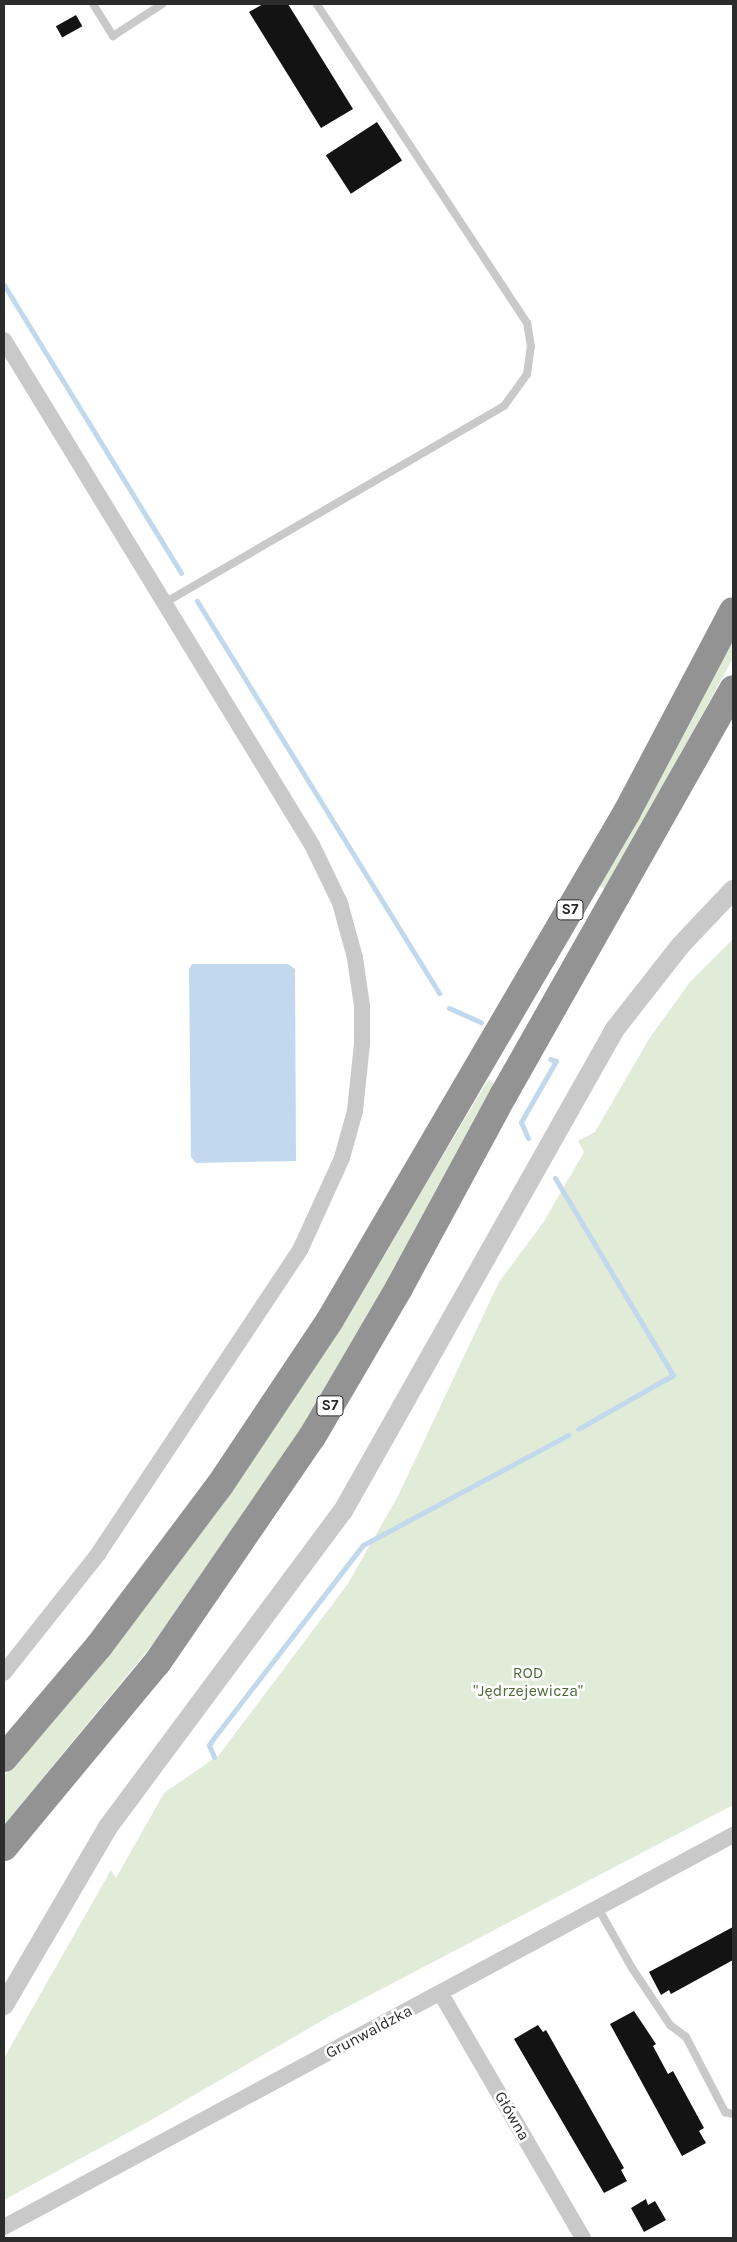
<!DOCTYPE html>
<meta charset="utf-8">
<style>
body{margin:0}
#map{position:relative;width:737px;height:2242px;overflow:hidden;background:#fff;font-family:Karla,sans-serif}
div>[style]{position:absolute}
.green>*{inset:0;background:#e0ebd8}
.water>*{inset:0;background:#c2d8ed}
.stream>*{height:5px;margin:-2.5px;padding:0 2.5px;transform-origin:2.5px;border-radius:2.5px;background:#c2d8ed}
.building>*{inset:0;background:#131313;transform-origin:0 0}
.service>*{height:8px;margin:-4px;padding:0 4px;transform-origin:4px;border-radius:4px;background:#c9c9c9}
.minor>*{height:16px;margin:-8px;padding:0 8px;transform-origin:8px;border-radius:8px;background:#c9c9c9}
.tertiary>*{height:20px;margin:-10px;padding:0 10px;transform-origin:10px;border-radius:10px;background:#c9c9c9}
.motorway>*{height:28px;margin:-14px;padding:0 14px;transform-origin:14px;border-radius:14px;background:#939393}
span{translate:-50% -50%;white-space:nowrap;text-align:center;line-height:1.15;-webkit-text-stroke:5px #fff;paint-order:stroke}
.shield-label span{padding:1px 4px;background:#fff;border:1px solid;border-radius:4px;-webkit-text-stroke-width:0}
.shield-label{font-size:15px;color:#2c2c2c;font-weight:700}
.park-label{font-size:16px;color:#4a6a37}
.street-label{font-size:16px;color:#2c2c2c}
.frame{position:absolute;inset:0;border:5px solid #2c2c2c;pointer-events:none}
</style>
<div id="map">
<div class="green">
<i style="clip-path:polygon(733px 641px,733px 658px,708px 704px,605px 889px,598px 886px)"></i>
<i style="clip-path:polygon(733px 939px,733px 1805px,330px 2016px,153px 2119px,4px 2200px,4px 2058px,111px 1870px,116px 1878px,164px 1793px,219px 1755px,347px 1585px,398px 1496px,499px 1282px,543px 1223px,584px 1152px,578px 1141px,595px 1132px,649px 1039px,690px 982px)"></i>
<i style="clip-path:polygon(488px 1080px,496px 1085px,421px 1225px,289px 1450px,166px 1628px,4px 1825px,4px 1776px,46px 1726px,376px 1267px)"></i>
</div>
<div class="water">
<i style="clip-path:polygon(192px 964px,288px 964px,295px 969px,296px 1161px,196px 1163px,191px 1157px,189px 969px)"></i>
</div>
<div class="stream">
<i style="left:4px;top:285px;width:338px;rotate:58.4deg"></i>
<i style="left:197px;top:601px;width:461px;rotate:58.3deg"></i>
<i style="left:449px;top:1008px;width:35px;rotate:24deg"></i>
<i style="left:528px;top:1138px;width:17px;rotate:-114deg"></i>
<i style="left:521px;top:1122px;width:70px;rotate:-60.2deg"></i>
<i style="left:556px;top:1061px;width:6px;rotate:-162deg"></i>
<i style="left:555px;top:1178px;width:230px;rotate:59.1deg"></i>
<i style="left:673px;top:1375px;width:109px;rotate:150.4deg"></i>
<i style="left:214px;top:1757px;width:13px;rotate:-113deg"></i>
<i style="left:209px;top:1745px;width:7px;rotate:-56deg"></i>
<i style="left:213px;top:1739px;width:245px;rotate:-52.3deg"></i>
<i style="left:363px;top:1545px;width:233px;rotate:-28.2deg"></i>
</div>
<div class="building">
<i style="clip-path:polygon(263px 4px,288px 4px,353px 109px,321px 128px,249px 12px)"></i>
<i style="left:76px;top:15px;width:13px;height:23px;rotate:61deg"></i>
<i style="left:377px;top:122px;width:46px;height:61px;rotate:57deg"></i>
<i style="clip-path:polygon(733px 1927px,733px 1960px,671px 1994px,669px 1990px,661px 1995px,649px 1972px)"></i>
<i style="clip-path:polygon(634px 2011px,656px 2044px,653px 2046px,668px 2074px,673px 2071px,704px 2128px,699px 2131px,706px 2143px,682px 2156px,610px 2024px)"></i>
<i style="clip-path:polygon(538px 2025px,543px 2032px,546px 2030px,624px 2168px,621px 2170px,627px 2181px,604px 2193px,514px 2039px)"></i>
<i style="clip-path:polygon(646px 2199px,648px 2205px,655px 2201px,666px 2220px,644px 2232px,631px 2208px)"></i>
</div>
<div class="service">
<i style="left:93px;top:4px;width:38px;rotate:58deg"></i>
<i style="left:113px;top:36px;width:59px;rotate:-33.1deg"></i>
<i style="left:166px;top:602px;width:391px;rotate:-30.1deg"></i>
<i style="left:504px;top:406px;width:39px;rotate:-54deg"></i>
<i style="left:527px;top:374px;width:27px;rotate:-82deg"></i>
<i style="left:531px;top:347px;width:24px;rotate:-99deg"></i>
<i style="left:527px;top:323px;width:382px;rotate:-123.4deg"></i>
<i style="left:598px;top:1908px;width:69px;rotate:60.5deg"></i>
<i style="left:632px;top:1968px;width:69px;rotate:56.3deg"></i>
<i style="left:670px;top:2025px;width:20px;rotate:37deg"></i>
<i style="left:686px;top:2037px;width:85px;rotate:62.5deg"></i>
<i style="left:725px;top:2112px;width:8px;rotate:14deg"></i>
</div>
<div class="minor">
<i style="left:4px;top:340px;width:592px;rotate:58.62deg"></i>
<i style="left:312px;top:845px;width:64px;rotate:64.2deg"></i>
<i style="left:340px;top:903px;width:57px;rotate:74.7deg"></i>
<i style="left:355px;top:958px;width:49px;rotate:81.7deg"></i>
<i style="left:362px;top:1006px;width:38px;rotate:90deg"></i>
<i style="left:362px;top:1044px;width:67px;rotate:96deg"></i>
<i style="left:355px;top:1111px;width:49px;rotate:105.5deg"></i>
<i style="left:342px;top:1158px;width:101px;rotate:114.5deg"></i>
<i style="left:300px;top:1250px;width:364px;rotate:123.6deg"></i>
<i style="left:99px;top:1553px;width:153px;rotate:128.4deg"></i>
<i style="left:441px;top:1994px;width:282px;rotate:59.8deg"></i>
<i style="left:4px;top:2227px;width:828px;rotate:-28.27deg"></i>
</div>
<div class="tertiary">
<i style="left:4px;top:2005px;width:206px;rotate:-59.7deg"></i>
<i style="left:108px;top:1827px;width:394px;rotate:-53.4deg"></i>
<i style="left:343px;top:1511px;width:553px;rotate:-60.56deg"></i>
<i style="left:615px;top:1029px;width:105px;rotate:-51.9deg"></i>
<i style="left:680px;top:946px;width:77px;rotate:-46.6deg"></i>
</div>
<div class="motorway">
<i style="left:4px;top:1758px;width:147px;rotate:-49.7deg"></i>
<i style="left:99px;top:1646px;width:201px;rotate:-53.1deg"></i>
<i style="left:220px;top:1485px;width:198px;rotate:-56.3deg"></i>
<i style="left:330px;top:1320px;width:588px;rotate:-59.69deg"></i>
<i style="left:627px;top:812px;width:227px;rotate:-62.2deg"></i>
<i style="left:4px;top:1847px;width:239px;rotate:-50.3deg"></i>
<i style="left:157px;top:1663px;width:274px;rotate:-55.6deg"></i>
<i style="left:312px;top:1437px;width:173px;rotate:-59.7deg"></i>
<i style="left:399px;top:1288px;width:221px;rotate:-61.6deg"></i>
<i style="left:504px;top:1094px;width:465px;rotate:-60.5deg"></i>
</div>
<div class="shield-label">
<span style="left:570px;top:910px">S7</span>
<span style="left:330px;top:1406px">S7</span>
</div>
<div class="park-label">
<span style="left:528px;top:1682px">ROD<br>"Jędrzejewicza"</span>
</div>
<div class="street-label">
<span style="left:369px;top:2032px;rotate:-28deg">Grunwaldzka</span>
<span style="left:512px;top:2116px;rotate:60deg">Główna</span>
</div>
<div class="frame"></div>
</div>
